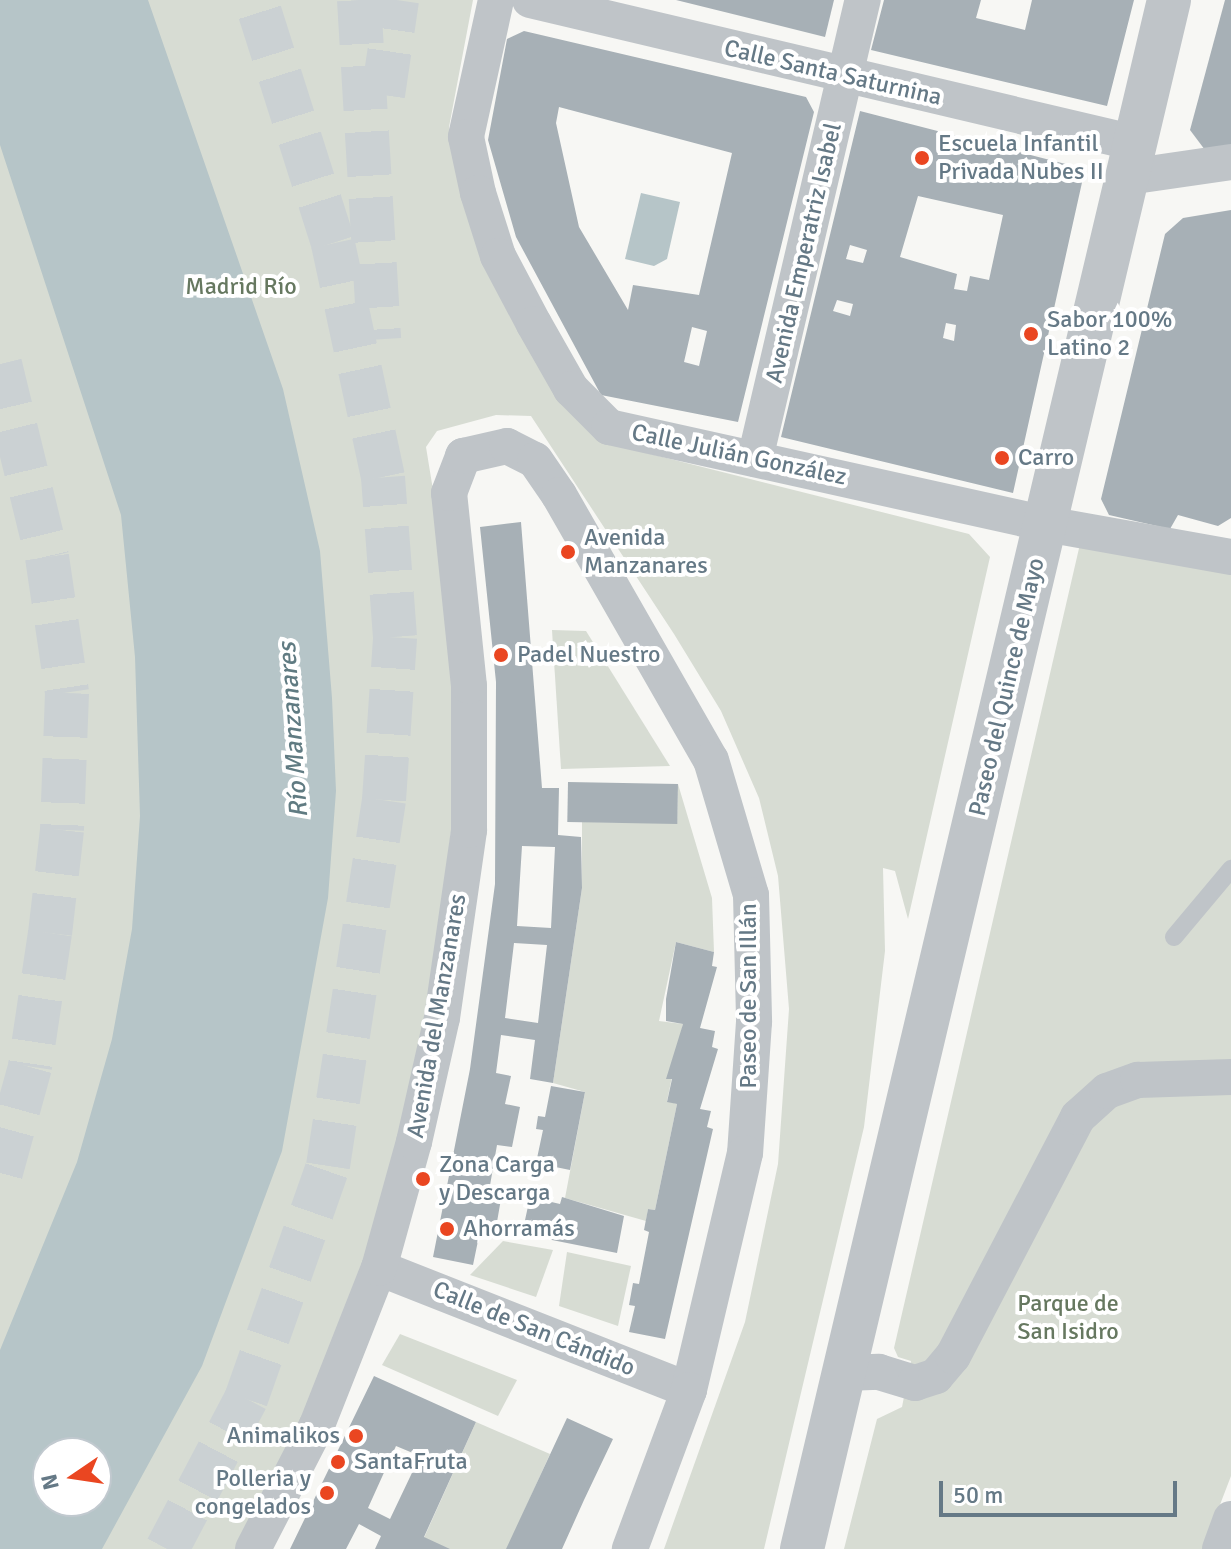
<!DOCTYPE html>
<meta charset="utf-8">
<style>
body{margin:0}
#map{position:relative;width:1231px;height:1549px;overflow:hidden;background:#f7f7f4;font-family:Signika,sans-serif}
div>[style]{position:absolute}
.green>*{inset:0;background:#d7dcd3}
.water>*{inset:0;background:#b6c5c8}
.building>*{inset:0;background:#a7b0b6;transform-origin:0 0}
.motorway-tunnel>*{height:44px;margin-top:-22px;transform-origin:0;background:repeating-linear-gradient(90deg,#cbd1d3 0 44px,transparent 0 66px)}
.service>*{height:18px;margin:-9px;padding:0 9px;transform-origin:9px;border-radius:9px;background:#bfc4c8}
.minor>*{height:36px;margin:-18px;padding:0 18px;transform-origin:18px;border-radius:18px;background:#bfc4c8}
.tertiary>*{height:44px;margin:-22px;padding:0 22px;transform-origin:22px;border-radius:22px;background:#bfc4c8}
.dots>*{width:22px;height:22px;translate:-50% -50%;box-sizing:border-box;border:4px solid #fff;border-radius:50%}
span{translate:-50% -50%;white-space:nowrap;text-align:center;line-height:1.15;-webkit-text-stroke:8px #fff;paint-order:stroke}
.street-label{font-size:24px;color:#657986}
.poi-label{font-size:24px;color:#657986}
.left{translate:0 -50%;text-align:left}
.right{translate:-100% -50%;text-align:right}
.park-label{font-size:24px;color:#667860}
.water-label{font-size:26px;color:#607b82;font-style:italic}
.north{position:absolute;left:32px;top:1437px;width:80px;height:80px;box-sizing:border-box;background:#fff;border:2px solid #c1c9cf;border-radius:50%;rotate:257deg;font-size:22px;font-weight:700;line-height:32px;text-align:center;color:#657986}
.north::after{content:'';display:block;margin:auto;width:28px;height:36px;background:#ea4621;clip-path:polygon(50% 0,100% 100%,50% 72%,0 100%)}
.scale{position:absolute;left:939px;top:1481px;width:238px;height:36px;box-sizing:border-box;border:4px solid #657986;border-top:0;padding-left:10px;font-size:24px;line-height:28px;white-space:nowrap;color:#657986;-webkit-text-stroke:6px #fff;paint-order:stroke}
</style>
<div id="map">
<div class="green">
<i style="clip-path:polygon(evenodd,0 0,473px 0,449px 127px,473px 220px,577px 419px,599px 441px,969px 534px,990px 557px,908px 919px,895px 871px,883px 868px,885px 951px,864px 1127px,764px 1549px,664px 1549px,745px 1322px,778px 1164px,789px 1009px,778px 876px,759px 798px,721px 711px,674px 634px,531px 416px,496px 415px,437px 431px,426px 447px,440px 533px,459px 770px,419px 1083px,334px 1357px,244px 1549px,0 1549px,0 0,48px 1453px,96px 1453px,96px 1501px,48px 1501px,48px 1453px)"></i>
<i style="clip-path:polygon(1080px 544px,1231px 573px,1231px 1476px,1203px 1549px,844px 1549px,877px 1419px,902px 1407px,911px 1361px,898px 1357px,894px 1348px)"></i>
<i style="clip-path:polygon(552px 630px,586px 631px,670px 766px,561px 769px)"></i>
<i style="clip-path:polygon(678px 784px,712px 898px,714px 952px,676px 942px,659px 1021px,683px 1024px,667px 1101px,677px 1104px,655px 1210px,648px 1209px,646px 1221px,565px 1198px,585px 1092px,553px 1083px,582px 888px,582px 822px,677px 823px)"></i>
<i style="clip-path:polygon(503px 1241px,553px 1250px,536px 1297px,470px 1275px)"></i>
<i style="clip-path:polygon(567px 1252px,631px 1266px,618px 1326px,559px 1306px)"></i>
<i style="clip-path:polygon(400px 1334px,517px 1380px,498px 1416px,382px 1365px)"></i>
<i style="clip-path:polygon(476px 1422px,550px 1454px,507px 1549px,419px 1549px)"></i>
</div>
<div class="water">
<i style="clip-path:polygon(evenodd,0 0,148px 0,283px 389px,320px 551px,332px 698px,336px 791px,328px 898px,282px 1151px,202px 1366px,102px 1549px,0 1549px,0 1350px,77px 1162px,112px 1039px,132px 929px,140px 816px,135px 657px,121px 515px,0 145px,0 0,96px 1453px,96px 1501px,48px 1501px,48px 1453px,96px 1453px)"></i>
<i style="clip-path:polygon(641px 193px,680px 202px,667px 259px,654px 266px,625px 259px)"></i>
</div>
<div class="building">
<i style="clip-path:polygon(676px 0,834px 0,825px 37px)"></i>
<i style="clip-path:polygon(884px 0,981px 0,976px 18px,1025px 30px,1032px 0,1134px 0,1107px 106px,871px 50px)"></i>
<i style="clip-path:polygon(1225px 0,1231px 0,1231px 146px,1205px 150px,1190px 130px)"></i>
<i style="clip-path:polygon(evenodd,524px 31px,806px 97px,814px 112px,738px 422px,601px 395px,516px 237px,488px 140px,507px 39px,524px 31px,559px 107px,732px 153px,699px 295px,633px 285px,628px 310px,579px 227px,556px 123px,559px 107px,524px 31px,692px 327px,707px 331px,699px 366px,684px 362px,692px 327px)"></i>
<i style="clip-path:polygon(evenodd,860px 111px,1085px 169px,1013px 493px,781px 437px,860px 111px,918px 196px,1003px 215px,989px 280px,970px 276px,967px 291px,954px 289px,957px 274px,900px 257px,918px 196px,860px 111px,850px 245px,867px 250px,863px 263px,846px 259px,850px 245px,860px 111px,837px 300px,853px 304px,850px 316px,833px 311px,837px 300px,860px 111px,946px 323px,956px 325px,954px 341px,943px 338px,946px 323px)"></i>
<i style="clip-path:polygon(1231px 210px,1231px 518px,1218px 526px,1178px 515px,1170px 529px,1109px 515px,1101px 499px,1165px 234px,1183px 218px)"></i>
<i style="clip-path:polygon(evenodd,521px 522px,542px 788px,559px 788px,558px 835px,581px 837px,582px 888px,553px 1083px,530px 1079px,535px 1040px,501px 1035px,496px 1073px,511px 1076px,505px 1104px,520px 1107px,512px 1147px,497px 1145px,488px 1197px,501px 1199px,494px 1239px,479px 1236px,473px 1265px,433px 1257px,470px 1069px,495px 884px,496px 682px,480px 527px,521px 522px,522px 846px,555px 847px,551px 928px,517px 926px,522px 846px,521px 522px,514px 943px,547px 945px,538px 1023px,505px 1018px,514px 943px)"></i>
<i style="left:568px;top:782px;width:110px;height:40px;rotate:1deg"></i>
<i style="clip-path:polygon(676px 942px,714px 952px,712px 966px,717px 967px,700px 1028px,715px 1031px,712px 1047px,718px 1049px,700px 1109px,711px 1111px,707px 1127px,713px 1129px,665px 1339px,629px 1332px,635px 1306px,629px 1305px,633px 1283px,639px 1284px,649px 1232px,644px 1230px,648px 1209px,655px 1210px,677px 1104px,667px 1102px,672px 1079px,666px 1079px,683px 1024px,666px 1021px,666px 999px)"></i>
<i style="clip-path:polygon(551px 1086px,585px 1092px,570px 1170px,536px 1163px,543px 1130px,536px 1129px,538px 1116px,545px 1117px)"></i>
<i style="clip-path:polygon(530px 1197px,560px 1204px,562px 1197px,624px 1216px,617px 1253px,522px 1234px)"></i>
<i style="clip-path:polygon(evenodd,374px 1376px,476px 1422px,424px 1537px,450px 1549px,375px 1549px,381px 1536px,359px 1524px,346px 1549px,290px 1549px,374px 1376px,396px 1446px,420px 1456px,390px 1519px,368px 1508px,396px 1446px)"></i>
<i style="clip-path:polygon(567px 1418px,613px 1439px,584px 1500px,562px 1549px,506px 1549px)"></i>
</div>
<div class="motorway-tunnel">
<i style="left:359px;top:0;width:340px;rotate:86.6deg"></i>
<i style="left:383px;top:95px;width:96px;rotate:-81.6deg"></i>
<i style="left:0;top:364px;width:199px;rotate:76.3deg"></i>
<i style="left:47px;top:557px;width:137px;rotate:81.6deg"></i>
<i style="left:67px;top:693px;width:137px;rotate:92.1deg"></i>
<i style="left:62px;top:830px;width:104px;rotate:96.6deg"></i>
<i style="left:50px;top:933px;width:135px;rotate:98.5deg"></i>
<i style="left:30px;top:1067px;width:113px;rotate:105.4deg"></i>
<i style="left:167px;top:1549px;width:170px;rotate:-62.2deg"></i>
<i style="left:246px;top:1399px;width:247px;rotate:-70.6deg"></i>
<i style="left:328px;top:1166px;width:370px;rotate:-81.3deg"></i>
<i style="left:384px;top:800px;width:163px;rotate:-86.1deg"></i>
<i style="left:395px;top:637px;width:160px;rotate:-94.3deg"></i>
<i style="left:383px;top:477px;width:239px;rotate:-102.1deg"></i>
<i style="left:333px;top:243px;width:255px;rotate:-107.6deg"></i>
</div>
<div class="service">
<i style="left:1174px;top:937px;width:89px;rotate:-50deg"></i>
</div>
<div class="minor">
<i style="left:496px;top:0;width:140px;rotate:102.4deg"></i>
<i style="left:466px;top:137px;width:57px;rotate:77.9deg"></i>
<i style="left:478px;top:193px;width:66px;rotate:72.4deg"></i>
<i style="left:498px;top:256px;width:77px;rotate:62.1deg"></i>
<i style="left:534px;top:324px;width:75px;rotate:60.4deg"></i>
<i style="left:571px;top:389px;width:54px;rotate:45deg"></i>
<i style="left:609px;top:427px;width:448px;rotate:12.5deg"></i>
<i style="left:1046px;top:524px;width:188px;rotate:10.1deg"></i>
<i style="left:530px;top:0;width:622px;rotate:13.3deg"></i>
<i style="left:1128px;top:177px;width:104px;rotate:-8.3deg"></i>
<i style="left:755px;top:459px;width:472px;rotate:-76.8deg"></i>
<i style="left:379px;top:1268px;width:333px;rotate:21.5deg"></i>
<i style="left:844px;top:1373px;width:35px;rotate:-2deg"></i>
<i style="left:879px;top:1372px;width:38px;rotate:17deg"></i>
<i style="left:915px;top:1383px;width:22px;rotate:-18deg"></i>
<i style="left:936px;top:1376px;width:26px;rotate:-50deg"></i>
<i style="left:953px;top:1356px;width:270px;rotate:-62.4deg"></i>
<i style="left:1078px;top:1117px;width:39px;rotate:-42deg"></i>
<i style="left:1107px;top:1091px;width:33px;rotate:-20deg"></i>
<i style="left:1138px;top:1080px;width:93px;rotate:-1.8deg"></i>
<i style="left:253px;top:1549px;width:140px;rotate:-62.7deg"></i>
<i style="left:317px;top:1425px;width:169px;rotate:-68.5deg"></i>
<i style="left:379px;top:1268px;width:131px;rotate:-74.5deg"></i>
<i style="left:414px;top:1142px;width:127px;rotate:-77.3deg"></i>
<i style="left:442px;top:1018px;width:190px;rotate:-81.8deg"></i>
<i style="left:469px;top:830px;width:144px;rotate:-90deg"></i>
<i style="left:469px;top:686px;width:194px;rotate:-95.9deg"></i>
<i style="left:449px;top:493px;width:40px;rotate:-69deg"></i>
<i style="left:463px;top:456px;width:45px;rotate:-12.8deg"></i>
<i style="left:507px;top:446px;width:31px;rotate:27deg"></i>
<i style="left:535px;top:460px;width:42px;rotate:55.6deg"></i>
<i style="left:559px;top:495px;width:305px;rotate:60.2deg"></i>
<i style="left:711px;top:760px;width:141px;rotate:73.5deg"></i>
<i style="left:751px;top:895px;width:127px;rotate:88.6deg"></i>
<i style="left:754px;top:1022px;width:131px;rotate:93.9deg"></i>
<i style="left:745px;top:1153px;width:244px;rotate:103.3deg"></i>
<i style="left:689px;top:1390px;width:170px;rotate:110.4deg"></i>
<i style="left:1220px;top:1549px;width:32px;rotate:-70deg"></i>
</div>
<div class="tertiary">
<i style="left:802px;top:1549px;width:1592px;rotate:-76.67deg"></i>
</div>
<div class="dots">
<i style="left:922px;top:158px;background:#ea4621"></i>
<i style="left:1031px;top:334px;background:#ea4621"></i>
<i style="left:1002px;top:458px;background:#ea4621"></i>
<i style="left:568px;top:552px;background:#ea4621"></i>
<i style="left:501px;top:655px;background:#ea4621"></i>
<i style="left:423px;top:1179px;background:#ea4621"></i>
<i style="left:447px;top:1229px;background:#ea4621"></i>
<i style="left:356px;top:1436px;background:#ea4621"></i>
<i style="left:338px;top:1462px;background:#ea4621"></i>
<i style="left:327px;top:1493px;background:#ea4621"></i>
</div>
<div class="street-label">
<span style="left:833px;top:73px;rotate:13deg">Calle Santa Saturnina</span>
<span style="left:804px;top:253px;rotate:-77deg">Avenida Emperatriz Isabel</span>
<span style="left:739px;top:455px;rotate:12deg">Calle Julián González</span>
<span style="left:1007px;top:687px;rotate:-77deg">Paseo del Quince de Mayo</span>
<span style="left:749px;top:996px;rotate:-90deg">Paseo de San Illán</span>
<span style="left:437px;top:1016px;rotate:-80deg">Avenida del Manzanares</span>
<span style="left:534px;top:1329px;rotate:22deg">Calle de San Cándido</span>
</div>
<div class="poi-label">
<span class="left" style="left:938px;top:158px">Escuela Infantil<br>Privada Nubes II</span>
<span class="left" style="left:1047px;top:334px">Sabor 100%<br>Latino 2</span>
<span class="left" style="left:1018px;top:458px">Carro</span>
<span class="left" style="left:584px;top:552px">Avenida<br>Manzanares</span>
<span class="left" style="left:517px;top:655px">Padel Nuestro</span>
<span class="left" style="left:439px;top:1179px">Zona Carga<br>y Descarga</span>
<span class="left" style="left:463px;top:1229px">Ahorramás</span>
<span class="right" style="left:340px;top:1436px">Animalikos</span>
<span class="left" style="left:354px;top:1462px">SantaFruta</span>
<span class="right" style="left:311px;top:1493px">Polleria y<br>congelados</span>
</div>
<div class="park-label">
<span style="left:241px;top:287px">Madrid Río</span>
<span style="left:1068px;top:1318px">Parque de<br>San Isidro</span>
</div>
<div class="water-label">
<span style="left:294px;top:730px;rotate:-94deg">Río Manzanares</span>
</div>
<div class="north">N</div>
<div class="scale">50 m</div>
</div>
